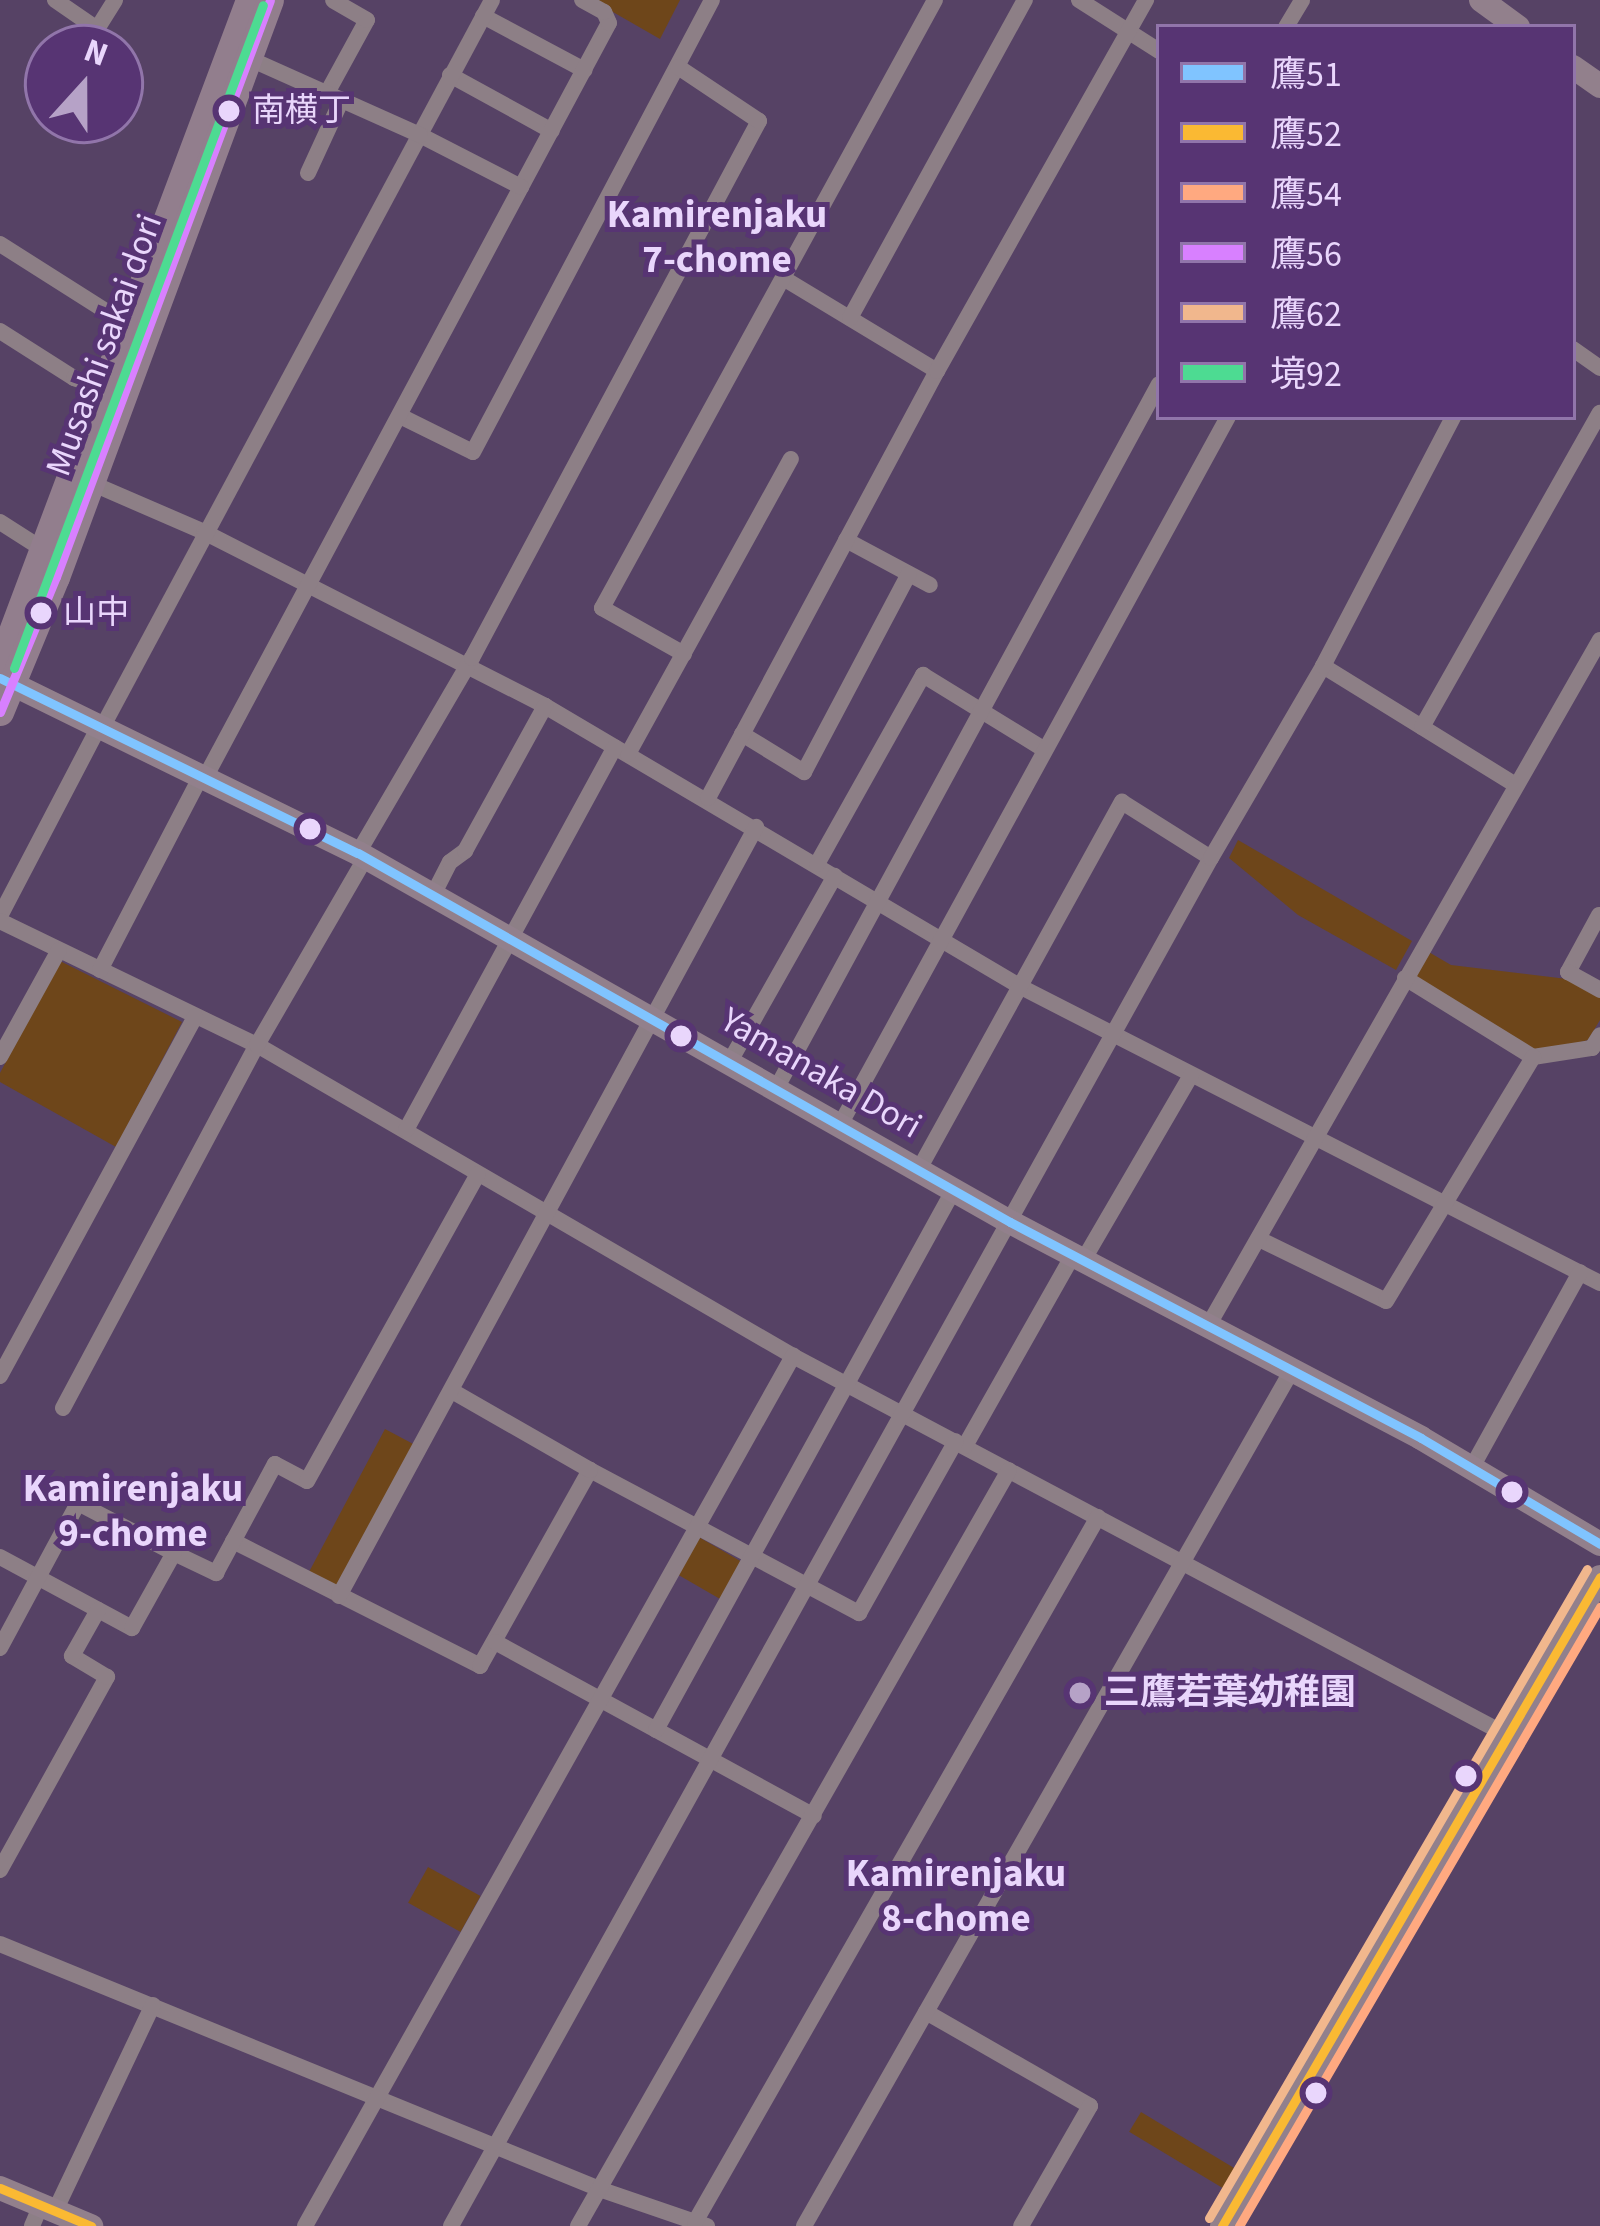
<!DOCTYPE html>
<meta charset="utf-8">
<style>
body{margin:0}
#map{position:relative;width:1600px;height:2226px;overflow:hidden;background:#564265;font-family:"Source Sans 3","Noto Sans JP",sans-serif}
div>[style]{position:absolute}
.green>*{inset:0;background:#6e461a;transform-origin:0 0}
.street>*{height:16px;margin:-8px;padding:0 8px;transform-origin:8px;border-radius:8px;background:#8d7f86}
.secondary>*{height:24px;margin:-12px;padding:0 12px;transform-origin:12px;border-radius:12px;background:#92808c}
.primary>*{height:27px;margin:-13.5px;padding:0 13.5px;transform-origin:13.5px;border-radius:13.5px;background:#927e8d}
.bus-1>*{height:9px;margin:-4.5px;padding:0 4.5px;transform-origin:4.5px;border-radius:4.5px;background:#80c4ff}
.bus-2>*{height:9px;margin:-4.5px;padding:0 4.5px;transform-origin:4.5px;border-radius:4.5px;background:#fab933}
.bus-3>*{height:9px;margin:-4.5px;padding:0 4.5px;transform-origin:4.5px;border-radius:4.5px;background:#ffa980}
.bus-4>*{height:9px;margin:-4.5px;padding:0 4.5px;transform-origin:4.5px;border-radius:4.5px;background:#d880ff}
.bus-5>*{height:9px;margin:-4.5px;padding:0 4.5px;transform-origin:4.5px;border-radius:4.5px;background:#f1b78d}
.bus-6>*{height:9px;margin:-4.5px;padding:0 4.5px;transform-origin:4.5px;border-radius:4.5px;background:#4ddb92}
.dots>*{width:33px;height:33px;translate:-50% -50%;box-sizing:border-box;border:6px solid #573473;border-radius:50%}
span{translate:-50% -50%;white-space:nowrap;text-align:center;line-height:1.15;-webkit-text-stroke:10px #573473;paint-order:stroke}
.bus-label{font-size:33px;color:#e9d6fc}
.left{translate:0 -50%;text-align:left}
.street-label{font-size:36px;color:#e9d6fc}
.poi-label{font-size:36px;color:#e9d6fc;font-weight:700}
.neighbourhood-label{font-size:39px;color:#e9d6fc;font-weight:700}
.legend{position:absolute;left:1156px;top:24px;width:420px;height:396px;box-sizing:border-box;background:#573473;border:3px solid #9175aa;margin:0;padding:15px 21px;list-style:none;font-size:36px;color:#e9d6fc}
.legend li{display:flex;align-items:center;gap:24px;height:60px}
.legend b{width:60px;border:3px solid #9175aa}
.north{position:absolute;left:24px;top:24px;width:120px;height:120px;box-sizing:border-box;background:#573473;border:3px solid #9175aa;border-radius:50%;rotate:21deg;font-size:33px;font-weight:700;line-height:48px;text-align:center;color:#e9d6fc}
.north::after{content:'';display:block;margin:auto;width:42px;height:54px;background:#b6a2c7;clip-path:polygon(50% 0,100% 100%,50% 72%,0 100%)}
</style>
<div id="map">
<div class="green">
<i style="clip-path:polygon(592px 0,680px 0,660px 39px)"></i>
<i style="clip-path:polygon(1238px 840px,1412px 941px,1396px 970px,1298px 915px,1229px 858px)"></i>
<i style="clip-path:polygon(1427px 951px,1451px 965px,1567px 979px,1600px 997px,1600px 1020px,1588px 1040px,1537px 1054px,1412px 977px)"></i>
<i style="clip-path:polygon(60px 961px,182px 1022px,116px 1147px,0 1082px,0 1073px)"></i>
<i style="left:385px;top:1429px;width:40px;height:169px;rotate:28deg"></i>
<i style="left:697px;top:1536px;width:54px;height:43px;rotate:30deg"></i>
<i style="left:428px;top:1867px;width:60px;height:41px;rotate:29deg"></i>
<i style="left:1141px;top:2112px;width:111px;height:23px;rotate:31deg"></i>
</div>
<div class="street">
<i style="left:55px;top:0;width:51px;rotate:34.6deg"></i>
<i style="left:97px;top:29px;width:34px;rotate:-58deg"></i>
<i style="left:1079px;top:0;width:95px;rotate:32.5deg"></i>
<i style="left:483px;top:16px;width:115px;rotate:28.1deg"></i>
<i style="left:1286px;top:27px;width:31px;rotate:-59deg"></i>
<i style="left:450px;top:75px;width:116px;rotate:28.8deg"></i>
<i style="left:327px;top:93px;width:83px;rotate:-61.3deg"></i>
<i style="left:367px;top:20px;width:39px;rotate:-150deg"></i>
<i style="left:308px;top:173px;width:81px;rotate:-65.3deg"></i>
<i style="left:521px;top:187px;width:186px;rotate:-61.8deg"></i>
<i style="left:609px;top:23px;width:12px;rotate:-114deg"></i>
<i style="left:604px;top:12px;width:25px;rotate:-151deg"></i>
<i style="left:0;top:244px;width:155px;rotate:32.4deg"></i>
<i style="left:783px;top:278px;width:180px;rotate:31.1deg"></i>
<i style="left:850px;top:318px;width:363px;rotate:-61.2deg"></i>
<i style="left:0;top:331px;width:88px;rotate:32.4deg"></i>
<i style="left:74px;top:378px;width:33px;rotate:20deg"></i>
<i style="left:1573px;top:349px;width:33px;rotate:35deg"></i>
<i style="left:400px;top:416px;width:81px;rotate:26.3deg"></i>
<i style="left:473px;top:452px;width:511px;rotate:-62.13deg"></i>
<i style="left:91px;top:483px;width:123px;rotate:23.4deg"></i>
<i style="left:204px;top:532px;width:383px;rotate:27deg"></i>
<i style="left:545px;top:706px;width:553px;rotate:30.55deg"></i>
<i style="left:1021px;top:987px;width:650px;rotate:27.08deg"></i>
<i style="left:0;top:522px;width:52px;rotate:32.5deg"></i>
<i style="left:846px;top:540px;width:95px;rotate:28.2deg"></i>
<i style="left:684px;top:654px;width:94px;rotate:-150.7deg"></i>
<i style="left:602px;top:608px;width:693px;rotate:-61.29deg"></i>
<i style="left:1323px;top:666px;width:225px;rotate:31.7deg"></i>
<i style="left:104px;top:724px;width:821px;rotate:-61.81deg"></i>
<i style="left:1422px;top:727px;width:361px;rotate:-60.5deg"></i>
<i style="left:742px;top:734px;width:73px;rotate:31.5deg"></i>
<i style="left:804px;top:772px;width:224px;rotate:-62.1deg"></i>
<i style="left:628px;top:754px;width:337px;rotate:-61.1deg"></i>
<i style="left:206px;top:776px;width:668px;rotate:-61.86deg"></i>
<i style="left:521px;top:187px;width:114px;rotate:-152.8deg"></i>
<i style="left:420px;top:135px;width:196px;rotate:-155.9deg"></i>
<i style="left:708px;top:798px;width:485px;rotate:-61.8deg"></i>
<i style="left:937px;top:371px;width:426px;rotate:-60.6deg"></i>
<i style="left:358px;top:853px;width:226px;rotate:-59.7deg"></i>
<i style="left:472px;top:658px;width:609px;rotate:-61.88deg"></i>
<i style="left:759px;top:121px;width:97px;rotate:-146.3deg"></i>
<i style="left:817px;top:864px;width:217px;rotate:-60.7deg"></i>
<i style="left:923px;top:675px;width:143px;rotate:31.6deg"></i>
<i style="left:433px;top:895px;width:37px;rotate:-63deg"></i>
<i style="left:450px;top:862px;width:19px;rotate:-36deg"></i>
<i style="left:465px;top:851px;width:166px;rotate:-61.1deg"></i>
<i style="left:1599px;top:915px;width:65px;rotate:118.5deg"></i>
<i style="left:1568px;top:972px;width:37px;rotate:29deg"></i>
<i style="left:0;top:916px;width:218px;rotate:-62.4deg"></i>
<i style="left:0;top:921px;width:285px;rotate:25.8deg"></i>
<i style="left:257px;top:1045px;width:620px;rotate:30.12deg"></i>
<i style="left:793px;top:1356px;width:808px;rotate:27.96deg"></i>
<i style="left:100px;top:970px;width:221px;rotate:-62.5deg"></i>
<i style="left:1405px;top:978px;width:150px;rotate:31.7deg"></i>
<i style="left:1533px;top:1057px;width:60px;rotate:-8.7deg"></i>
<i style="left:1592px;top:1048px;width:15px;rotate:-58deg"></i>
<i style="left:0;top:1057px;width:122px;rotate:-61.1deg"></i>
<i style="left:729px;top:1063px;width:215px;rotate:-60.5deg"></i>
<i style="left:776px;top:1089px;width:802px;rotate:-61.49deg"></i>
<i style="left:840px;top:1125px;width:807px;rotate:-61.28deg"></i>
<i style="left:406px;top:1130px;width:436px;rotate:-61.4deg"></i>
<i style="left:918px;top:1171px;width:422px;rotate:-61.1deg"></i>
<i style="left:1122px;top:802px;width:105px;rotate:32.2deg"></i>
<i style="left:1259px;top:1239px;width:141px;rotate:26deg"></i>
<i style="left:1386px;top:1301px;width:285px;rotate:-58.9deg"></i>
<i style="left:1084px;top:1259px;width:213px;rotate:-59.8deg"></i>
<i style="left:1208px;top:1326px;width:790px;rotate:-60.26deg"></i>
<i style="left:0;top:1376px;width:409px;rotate:-61.5deg"></i>
<i style="left:63px;top:1408px;width:412px;rotate:-61.9deg"></i>
<i style="left:257px;top:1045px;width:217px;rotate:-59.9deg"></i>
<i style="left:965px;top:1446px;width:222px;rotate:-60.5deg"></i>
<i style="left:1471px;top:1469px;width:225px;rotate:-61deg"></i>
<i style="left:590px;top:1470px;width:305px;rotate:28deg"></i>
<i style="left:859px;top:1613px;width:197px;rotate:-60.6deg"></i>
<i style="left:233px;top:1541px;width:277px;rotate:26.8deg"></i>
<i style="left:480px;top:1666px;width:225px;rotate:-60.7deg"></i>
<i style="left:590px;top:1470px;width:159px;rotate:-150.2deg"></i>
<i style="left:0;top:1557px;width:150px;rotate:28.3deg"></i>
<i style="left:132px;top:1628px;width:86px;rotate:-60.8deg"></i>
<i style="left:174px;top:1553px;width:47px;rotate:25.5deg"></i>
<i style="left:216px;top:1573px;width:124px;rotate:-61.6deg"></i>
<i style="left:275px;top:1464px;width:36px;rotate:28deg"></i>
<i style="left:307px;top:1481px;width:351px;rotate:-60.9deg"></i>
<i style="left:339px;top:1596px;width:875px;rotate:-61.53deg"></i>
<i style="left:495px;top:1642px;width:363px;rotate:28.6deg"></i>
<i style="left:0;top:1648px;width:165px;rotate:-61.7deg"></i>
<i style="left:78px;top:1503px;width:108px;rotate:27.5deg"></i>
<i style="left:656px;top:1730px;width:615px;rotate:-61.14deg"></i>
<i style="left:0;top:1870px;width:221px;rotate:-61deg"></i>
<i style="left:107px;top:1677px;width:41px;rotate:-149deg"></i>
<i style="left:72px;top:1656px;width:53px;rotate:-60.5deg"></i>
<i style="left:0;top:1944px;width:650px;rotate:22.23deg"></i>
<i style="left:602px;top:2190px;width:111px;rotate:18.9deg"></i>
<i style="left:926px;top:2012px;width:189px;rotate:29.8deg"></i>
<i style="left:1090px;top:2106px;width:138px;rotate:119.9deg"></i>
<i style="left:55px;top:2211px;width:228px;rotate:-64.6deg"></i>
<i style="left:695px;top:2222px;width:812px;rotate:-60.25deg"></i>
<i style="left:32px;top:2226px;width:23px;rotate:-67deg"></i>
<i style="left:305px;top:2226px;width:998px;rotate:-60.71deg"></i>
<i style="left:451px;top:2226px;width:1565px;rotate:-60.95deg"></i>
<i style="left:1211px;top:858px;width:222px;rotate:-59.7deg"></i>
<i style="left:1323px;top:666px;width:281px;rotate:-62.4deg"></i>
<i style="left:578px;top:2226px;width:870px;rotate:-60.31deg"></i>
<i style="left:804px;top:2226px;width:985px;rotate:-60.31deg"></i>
</div>
<div class="secondary">
<i style="left:1481px;top:0;width:46px;rotate:36.1deg"></i>
<i style="left:1573px;top:67px;width:33px;rotate:35deg"></i>
<i style="left:0;top:678px;width:398px;rotate:26.1deg"></i>
<i style="left:358px;top:853px;width:749px;rotate:29.51deg"></i>
<i style="left:1010px;top:1222px;width:464px;rotate:27.7deg"></i>
<i style="left:1421px;top:1438px;width:208px;rotate:30.6deg"></i>
<i style="left:0;top:2188px;width:99px;rotate:22.7deg"></i>
<i style="left:1222px;top:2226px;width:751px;rotate:-59.78deg"></i>
</div>
<div class="primary">
<i style="left:0;top:663px;width:708px;rotate:-69.42deg"></i>
<i style="left:0;top:712px;width:146px;rotate:-67.5deg"></i>
<i style="left:56px;top:577px;width:615px;rotate:-69.65deg"></i>
</div>
<div class="bus-1">
<i style="left:0;top:678px;width:398px;rotate:26.1deg"></i>
<i style="left:358px;top:853px;width:749px;rotate:29.51deg"></i>
<i style="left:1010px;top:1222px;width:464px;rotate:27.7deg"></i>
<i style="left:1421px;top:1438px;width:208px;rotate:30.6deg"></i>
</div>
<div class="bus-2">
<i style="left:0;top:2188px;width:99px;rotate:22.7deg"></i>
<i style="left:1222px;top:2226px;width:751px;rotate:-59.78deg"></i>
</div>
<div class="bus-3">
<i style="left:1239px;top:2226px;width:717px;rotate:-59.75deg"></i>
</div>
<div class="bus-4">
<i style="left:0;top:712px;width:146px;rotate:-67.5deg"></i>
<i style="left:56px;top:577px;width:615px;rotate:-69.65deg"></i>
</div>
<div class="bus-5">
<i style="left:1209px;top:2218px;width:751px;rotate:-59.78deg"></i>
</div>
<div class="bus-6">
<i style="left:14px;top:668px;width:708px;rotate:-69.42deg"></i>
</div>
<div class="dots">
<i style="left:229px;top:111px;background:#e9d6fc"></i>
<i style="left:41px;top:613px;background:#e9d6fc"></i>
<i style="left:310px;top:829px;background:#e9d6fc"></i>
<i style="left:681px;top:1036px;background:#e9d6fc"></i>
<i style="left:1512px;top:1492px;background:#e9d6fc"></i>
<i style="left:1080px;top:1693px;background:#b6a2c7"></i>
<i style="left:1466px;top:1776px;background:#e9d6fc"></i>
<i style="left:1316px;top:2093px;background:#e9d6fc"></i>
</div>
<div class="bus-label">
<span class="left" style="left:252px;top:111px">南横丁</span>
<span class="left" style="left:63px;top:613px">山中</span>
</div>
<div class="street-label">
<span style="left:104px;top:345px;rotate:-70deg">Musashi sakai dori</span>
<span style="left:821px;top:1073px;rotate:30deg">Yamanaka Dori</span>
</div>
<div class="poi-label">
<span class="left" style="left:1104px;top:1693px">三鷹若葉幼稚園</span>
</div>
<div class="neighbourhood-label">
<span style="left:717px;top:238px">Kamirenjaku<br>7-chome</span>
<span style="left:133px;top:1512px">Kamirenjaku<br>9-chome</span>
<span style="left:956px;top:1897px">Kamirenjaku<br>8-chome</span>
</div>
<ul class="legend">
<li><b style="height:15px;background:#80c4ff"></b>鷹51</li>
<li><b style="height:15px;background:#fab933"></b>鷹52</li>
<li><b style="height:15px;background:#ffa980"></b>鷹54</li>
<li><b style="height:15px;background:#d880ff"></b>鷹56</li>
<li><b style="height:15px;background:#f1b78d"></b>鷹62</li>
<li><b style="height:15px;background:#4ddb92"></b>境92</li>
</ul>
<div class="north">N</div>
</div>
